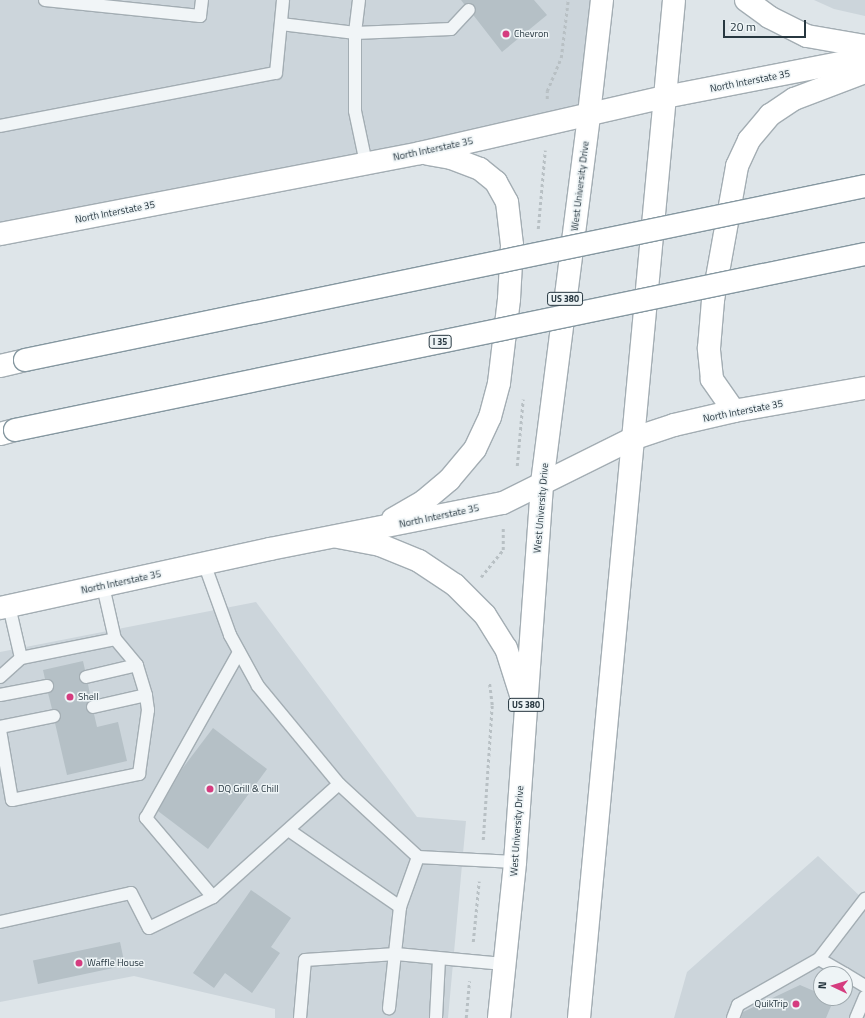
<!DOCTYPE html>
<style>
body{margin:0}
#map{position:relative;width:865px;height:1018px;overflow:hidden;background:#dee5e9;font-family:"Titillium Web",sans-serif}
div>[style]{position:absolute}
.built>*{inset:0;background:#ccd5db}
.building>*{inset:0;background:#b5c0c6;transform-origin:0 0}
.path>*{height:2.5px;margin-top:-1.25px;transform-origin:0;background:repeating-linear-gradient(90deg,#b8c0c4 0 3px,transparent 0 6px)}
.roads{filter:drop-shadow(1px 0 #a3adb3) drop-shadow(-1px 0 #a3adb3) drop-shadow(0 1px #a3adb3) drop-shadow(0 -1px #a3adb3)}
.lane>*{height:12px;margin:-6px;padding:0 6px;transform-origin:6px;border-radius:6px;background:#f1f5f7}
.secondary>*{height:22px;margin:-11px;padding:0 11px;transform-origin:11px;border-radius:11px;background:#fff}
.primary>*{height:22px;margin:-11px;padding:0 11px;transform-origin:11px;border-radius:11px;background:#fff}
.highway>*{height:22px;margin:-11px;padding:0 11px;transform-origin:11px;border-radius:11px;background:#fff}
.bridges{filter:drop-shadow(1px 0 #8597a0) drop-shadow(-1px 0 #8597a0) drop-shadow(0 1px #8597a0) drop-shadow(0 -1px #8597a0)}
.highway-bridge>*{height:22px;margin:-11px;padding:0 11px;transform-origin:11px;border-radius:11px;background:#fff}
.dots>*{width:11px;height:11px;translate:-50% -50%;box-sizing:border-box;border:2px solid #eef4f6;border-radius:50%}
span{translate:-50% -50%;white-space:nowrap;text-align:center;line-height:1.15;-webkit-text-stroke:3px #eef4f6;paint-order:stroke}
.shield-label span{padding:1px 3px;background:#eef4f6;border:1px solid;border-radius:3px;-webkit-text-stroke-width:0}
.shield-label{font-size:9px;color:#273740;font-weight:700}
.poi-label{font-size:10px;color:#273740}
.left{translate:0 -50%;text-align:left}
.right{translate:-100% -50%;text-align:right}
.street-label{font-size:10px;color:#273740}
.north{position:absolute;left:813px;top:966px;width:40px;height:40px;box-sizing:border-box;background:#eef4f6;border:1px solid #9ea8ad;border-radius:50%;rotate:274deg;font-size:11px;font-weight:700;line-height:16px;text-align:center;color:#273740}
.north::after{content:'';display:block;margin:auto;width:14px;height:18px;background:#d53c7f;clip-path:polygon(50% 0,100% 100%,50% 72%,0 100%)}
.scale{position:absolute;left:723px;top:20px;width:83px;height:18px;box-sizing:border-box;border:2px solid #273740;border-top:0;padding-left:5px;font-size:12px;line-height:14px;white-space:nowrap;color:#273740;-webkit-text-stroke:3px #eef4f6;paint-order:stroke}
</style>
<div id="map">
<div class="built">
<i style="clip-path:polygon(0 0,602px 0,589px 114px,0 234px)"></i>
<i style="clip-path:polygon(814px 0,865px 0,865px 16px,834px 9px)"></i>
<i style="clip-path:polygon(256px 602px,417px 817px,466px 821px,448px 1018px,275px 1018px,275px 1009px,134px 976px,0 1002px,0 652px)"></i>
<i style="clip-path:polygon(evenodd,818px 856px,865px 901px,865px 1018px,674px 1018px,687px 972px,818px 856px,821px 974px,845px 974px,845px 998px,821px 998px,821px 974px)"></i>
</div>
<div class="building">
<i style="clip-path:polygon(461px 0,534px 0,547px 15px,502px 52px,474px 16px,474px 5px,464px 4px)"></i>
<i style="clip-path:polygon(83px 661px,85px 670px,79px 678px,88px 684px,91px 700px,86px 709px,94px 714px,97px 727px,118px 722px,127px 761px,67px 775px,55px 723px,61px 714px,52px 709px,48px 693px,54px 684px,45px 679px,43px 670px)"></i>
<i style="clip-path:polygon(213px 728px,267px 769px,208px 849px,158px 811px,182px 769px)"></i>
<i style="clip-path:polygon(251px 890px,291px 918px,271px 947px,280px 953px,252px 993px,225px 973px,214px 988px,193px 973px)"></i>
<i style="left:120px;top:942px;width:24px;height:89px;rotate:78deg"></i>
<i style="clip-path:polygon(800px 985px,821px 994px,821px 998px,834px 999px,826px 1018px,741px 1018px,743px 1012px)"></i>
</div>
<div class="path">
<i style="left:547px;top:99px;width:8px;rotate:-90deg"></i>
<i style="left:547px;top:91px;width:36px;rotate:-67deg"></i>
<i style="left:561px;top:58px;width:58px;rotate:-83.1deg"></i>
<i style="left:538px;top:229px;width:79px;rotate:-84.9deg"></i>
<i style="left:517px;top:466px;width:67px;rotate:-84.9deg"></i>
<i style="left:481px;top:577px;width:35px;rotate:-51deg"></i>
<i style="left:503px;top:550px;width:22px;rotate:-90deg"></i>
<i style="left:483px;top:840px;width:135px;rotate:-86.2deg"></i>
<i style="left:492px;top:705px;width:23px;rotate:-97deg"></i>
<i style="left:473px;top:942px;width:61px;rotate:-84.4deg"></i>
<i style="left:466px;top:1018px;width:37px;rotate:-85deg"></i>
</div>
<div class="roads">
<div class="lane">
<i style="left:45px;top:0;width:156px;rotate:5.9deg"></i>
<i style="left:200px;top:16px;width:16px;rotate:-83deg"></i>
<i style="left:359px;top:0;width:33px;rotate:97deg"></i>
<i style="left:355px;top:33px;width:78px;rotate:90deg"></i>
<i style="left:355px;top:111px;width:53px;rotate:78.1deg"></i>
<i style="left:281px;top:24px;width:75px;rotate:6.9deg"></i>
<i style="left:355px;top:33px;width:96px;rotate:-2.4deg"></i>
<i style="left:451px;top:29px;width:26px;rotate:-47deg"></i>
<i style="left:0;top:126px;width:281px;rotate:-10.9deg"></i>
<i style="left:276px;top:73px;width:73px;rotate:-84.5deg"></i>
<i style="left:204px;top:563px;width:77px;rotate:70.1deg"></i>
<i style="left:230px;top:635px;width:58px;rotate:61.2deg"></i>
<i style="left:258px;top:686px;width:127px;rotate:50.4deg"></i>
<i style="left:339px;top:784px;width:108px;rotate:42.7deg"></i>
<i style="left:418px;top:857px;width:97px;rotate:3deg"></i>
<i style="left:9px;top:606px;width:53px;rotate:77deg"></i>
<i style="left:0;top:677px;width:28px;rotate:-42deg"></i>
<i style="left:21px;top:658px;width:96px;rotate:-11.4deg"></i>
<i style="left:86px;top:677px;width:52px;rotate:-13.2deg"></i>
<i style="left:0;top:695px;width:48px;rotate:-10.8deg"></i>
<i style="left:93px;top:707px;width:54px;rotate:-12.8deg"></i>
<i style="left:0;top:727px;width:55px;rotate:-11.5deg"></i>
<i style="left:0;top:730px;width:71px;rotate:80.3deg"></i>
<i style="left:12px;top:800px;width:130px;rotate:-11.6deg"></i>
<i style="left:139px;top:774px;width:65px;rotate:-82deg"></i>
<i style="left:148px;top:710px;width:15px;rotate:-98deg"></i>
<i style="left:146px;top:695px;width:31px;rotate:-107deg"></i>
<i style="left:137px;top:665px;width:34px;rotate:-130deg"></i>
<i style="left:115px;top:639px;width:54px;rotate:-102.8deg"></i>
<i style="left:290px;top:831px;width:134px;rotate:34.6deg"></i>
<i style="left:400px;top:907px;width:102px;rotate:96.2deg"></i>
<i style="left:213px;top:897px;width:104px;rotate:-130.3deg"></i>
<i style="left:146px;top:818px;width:190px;rotate:-60.7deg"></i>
<i style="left:400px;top:907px;width:53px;rotate:-70.2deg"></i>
<i style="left:0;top:922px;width:134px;rotate:-12.5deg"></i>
<i style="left:131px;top:893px;width:39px;rotate:63deg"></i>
<i style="left:149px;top:928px;width:71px;rotate:-25.8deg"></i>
<i style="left:213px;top:897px;width:169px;rotate:-41.9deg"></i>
<i style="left:819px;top:959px;width:76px;rotate:-52.5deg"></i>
<i style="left:845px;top:974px;width:23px;rotate:31deg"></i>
<i style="left:300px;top:1018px;width:58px;rotate:-85.1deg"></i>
<i style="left:305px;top:960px;width:91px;rotate:-3.8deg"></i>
<i style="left:396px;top:954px;width:108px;rotate:5.3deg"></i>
<i style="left:436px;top:1018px;width:59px;rotate:-87.1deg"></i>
<i style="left:733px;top:1018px;width:14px;rotate:-69deg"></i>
<i style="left:738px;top:1005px;width:93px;rotate:-29.6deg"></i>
<i style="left:819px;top:959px;width:30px;rotate:30deg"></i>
<i style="left:856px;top:1018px;width:23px;rotate:-67deg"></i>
</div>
<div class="secondary">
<i style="left:0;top:234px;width:428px;rotate:-10.9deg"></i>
<i style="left:420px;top:153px;width:251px;rotate:-12.9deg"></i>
<i style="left:665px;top:97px;width:204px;rotate:-11deg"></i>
<i style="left:734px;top:411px;width:39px;rotate:-125deg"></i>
<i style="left:712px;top:379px;width:31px;rotate:-96deg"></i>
<i style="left:709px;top:348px;width:48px;rotate:-85.2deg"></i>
<i style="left:713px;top:300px;width:136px;rotate:-79.8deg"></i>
<i style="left:737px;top:166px;width:29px;rotate:-65deg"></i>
<i style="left:749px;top:140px;width:33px;rotate:-50deg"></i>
<i style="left:770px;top:115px;width:29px;rotate:-34deg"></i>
<i style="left:794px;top:99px;width:76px;rotate:-20.8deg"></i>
<i style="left:393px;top:519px;width:36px;rotate:-30deg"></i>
<i style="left:424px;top:501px;width:33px;rotate:-40deg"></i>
<i style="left:449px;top:480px;width:40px;rotate:-50deg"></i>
<i style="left:475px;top:449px;width:35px;rotate:-65deg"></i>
<i style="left:490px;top:417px;width:35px;rotate:-75deg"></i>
<i style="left:499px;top:383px;width:85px;rotate:-83.2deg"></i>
<i style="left:509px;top:299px;width:54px;rotate:-86.8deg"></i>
<i style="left:512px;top:245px;width:43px;rotate:-96.6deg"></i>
<i style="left:507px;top:202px;width:23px;rotate:-119deg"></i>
<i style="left:496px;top:182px;width:21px;rotate:-141deg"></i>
<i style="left:480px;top:169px;width:31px;rotate:-159deg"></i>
<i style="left:451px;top:158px;width:23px;rotate:-170deg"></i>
<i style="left:0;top:608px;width:276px;rotate:-12.3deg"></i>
<i style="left:270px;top:549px;width:237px;rotate:-11.2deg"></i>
<i style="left:503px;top:503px;width:144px;rotate:-26.4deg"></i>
<i style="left:632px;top:439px;width:44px;rotate:-18.4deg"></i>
<i style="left:674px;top:425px;width:62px;rotate:-13.1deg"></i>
<i style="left:734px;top:411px;width:133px;rotate:-10deg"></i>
</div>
<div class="primary">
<i style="left:746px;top:0;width:29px;rotate:36deg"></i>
<i style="left:769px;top:17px;width:42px;rotate:26.6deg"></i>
<i style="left:807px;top:36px;width:59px;rotate:9.8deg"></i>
<i style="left:665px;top:97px;width:97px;rotate:-84.7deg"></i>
<i style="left:589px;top:114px;width:115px;rotate:-83.5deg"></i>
</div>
<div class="highway">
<i style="left:0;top:366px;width:26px;rotate:-13deg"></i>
<i style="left:0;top:434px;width:16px;rotate:-15deg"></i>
<i style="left:338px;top:537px;width:43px;rotate:10.8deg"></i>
<i style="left:380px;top:545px;width:42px;rotate:22.3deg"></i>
<i style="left:419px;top:561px;width:43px;rotate:33.7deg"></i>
<i style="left:455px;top:585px;width:42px;rotate:45deg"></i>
<i style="left:485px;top:615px;width:39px;rotate:58deg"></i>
<i style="left:506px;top:648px;width:52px;rotate:72.3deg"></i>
<i style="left:499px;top:1018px;width:157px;rotate:-84.1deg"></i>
<i style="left:515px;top:862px;width:380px;rotate:-85.9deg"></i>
<i style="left:542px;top:483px;width:372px;rotate:-82.7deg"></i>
<i style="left:579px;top:1018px;width:925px;rotate:-84.67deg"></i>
</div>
</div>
<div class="bridges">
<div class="highway-bridge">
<i style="left:25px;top:360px;width:858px;rotate:-11.7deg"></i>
<i style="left:15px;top:430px;width:868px;rotate:-11.7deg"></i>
</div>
</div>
<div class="dots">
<i style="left:506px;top:34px;background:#d53c7f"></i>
<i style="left:70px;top:697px;background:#d53c7f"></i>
<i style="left:210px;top:789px;background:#d53c7f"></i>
<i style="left:79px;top:963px;background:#d53c7f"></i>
<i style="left:796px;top:1004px;background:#d53c7f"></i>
</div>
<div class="shield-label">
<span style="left:565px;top:299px">US 380</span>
<span style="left:440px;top:342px">I 35</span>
<span style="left:526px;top:705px">US 380</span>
</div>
<div class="poi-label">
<span class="left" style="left:514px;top:34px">Chevron</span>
<span class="left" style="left:78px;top:697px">Shell</span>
<span class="left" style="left:218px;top:789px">DQ Grill &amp; Chill</span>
<span class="left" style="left:87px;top:963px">Waffle House</span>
<span class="right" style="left:788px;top:1004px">QuikTrip</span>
</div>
<div class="street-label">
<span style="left:750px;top:81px;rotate:-11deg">North Interstate 35</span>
<span style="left:433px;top:149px;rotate:-12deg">North Interstate 35</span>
<span style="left:580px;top:186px;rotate:-83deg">West University Drive</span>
<span style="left:115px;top:212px;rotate:-11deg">North Interstate 35</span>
<span style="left:743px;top:411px;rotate:-11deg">North Interstate 35</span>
<span style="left:541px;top:508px;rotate:-85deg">West University Drive</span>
<span style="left:439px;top:516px;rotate:-12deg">North Interstate 35</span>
<span style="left:121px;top:582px;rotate:-12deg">North Interstate 35</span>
<span style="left:517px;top:831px;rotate:-86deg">West University Drive</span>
</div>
<div class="north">N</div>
<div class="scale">20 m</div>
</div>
